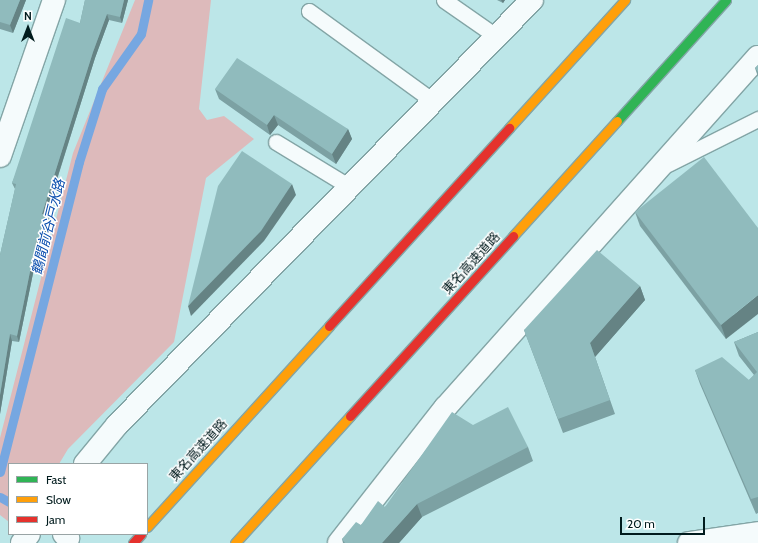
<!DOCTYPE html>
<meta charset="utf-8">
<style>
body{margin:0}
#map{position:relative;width:758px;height:543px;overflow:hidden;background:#bce6e8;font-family:Cabin,"Noto Sans JP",sans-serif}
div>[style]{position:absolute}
.green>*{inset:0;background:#ddbabb}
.stream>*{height:9px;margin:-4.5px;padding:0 4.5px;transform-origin:4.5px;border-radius:4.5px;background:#76a7e1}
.roads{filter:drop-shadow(1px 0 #83a5a6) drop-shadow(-1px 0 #83a5a6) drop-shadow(0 1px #83a5a6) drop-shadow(0 -1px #83a5a6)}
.lane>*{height:15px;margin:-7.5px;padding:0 7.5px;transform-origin:7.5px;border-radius:7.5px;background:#f5fbfc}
.street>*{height:22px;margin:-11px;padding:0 11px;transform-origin:11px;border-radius:11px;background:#f5fbfc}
.fast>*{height:9px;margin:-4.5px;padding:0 4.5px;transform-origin:4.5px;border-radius:4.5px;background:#30b455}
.slow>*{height:9px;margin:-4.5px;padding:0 4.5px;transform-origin:4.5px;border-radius:4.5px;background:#ff9f0a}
.jam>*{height:9px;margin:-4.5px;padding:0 4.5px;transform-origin:4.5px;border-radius:4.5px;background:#e5322d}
.wall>*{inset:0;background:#7ca1a3}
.shaded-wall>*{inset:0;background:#658384}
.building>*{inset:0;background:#90bbbd}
span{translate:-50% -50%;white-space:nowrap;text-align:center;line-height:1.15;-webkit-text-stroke:3px #fff;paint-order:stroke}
.street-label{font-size:13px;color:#001b1d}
.water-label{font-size:14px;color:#094eae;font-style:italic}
.legend{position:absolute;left:8px;top:463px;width:140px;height:72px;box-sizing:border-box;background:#fff;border:1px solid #99a4a5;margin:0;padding:5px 7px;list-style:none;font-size:12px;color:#001b1d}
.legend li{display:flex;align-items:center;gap:8px;height:20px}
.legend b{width:20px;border:1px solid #99a4a5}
.north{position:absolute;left:8px;top:8px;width:40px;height:40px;-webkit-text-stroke:3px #fff;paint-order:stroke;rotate:0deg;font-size:11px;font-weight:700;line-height:16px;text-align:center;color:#001b1d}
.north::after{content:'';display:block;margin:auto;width:14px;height:18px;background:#001b1d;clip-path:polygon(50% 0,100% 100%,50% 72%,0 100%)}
.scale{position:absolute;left:620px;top:517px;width:85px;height:18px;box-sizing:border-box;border:2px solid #001b1d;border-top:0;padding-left:5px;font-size:12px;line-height:14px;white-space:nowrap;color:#001b1d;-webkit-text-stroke:3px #fff;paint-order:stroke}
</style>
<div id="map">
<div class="green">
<i style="clip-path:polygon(135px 0,211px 0,199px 109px,207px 120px,224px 116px,254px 139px,206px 178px,174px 342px,68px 449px,59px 464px,9px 464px,9px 522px,0 515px,0 438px,73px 153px)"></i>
</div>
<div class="stream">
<i style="left:0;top:472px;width:320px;rotate:-75.7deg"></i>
<i style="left:79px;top:162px;width:77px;rotate:-72.5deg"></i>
<i style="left:102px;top:89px;width:67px;rotate:-54.7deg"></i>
<i style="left:141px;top:34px;width:35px;rotate:-78deg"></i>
<i style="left:0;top:497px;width:10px;rotate:29deg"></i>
</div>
<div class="roads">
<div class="lane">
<i style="left:444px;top:0;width:65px;rotate:34.9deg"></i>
<i style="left:309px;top:11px;width:153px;rotate:36deg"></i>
<i style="left:276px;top:142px;width:87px;rotate:31.3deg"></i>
<i style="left:668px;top:164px;width:101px;rotate:-26.6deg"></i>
</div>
<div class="street">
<i style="left:0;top:156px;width:165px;rotate:-70.9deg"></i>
<i style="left:85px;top:464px;width:50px;rotate:-50.6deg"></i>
<i style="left:117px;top:425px;width:594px;rotate:-45.68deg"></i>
<i style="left:64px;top:534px;width:6px;rotate:45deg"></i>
<i style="left:22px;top:543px;width:11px;rotate:-52deg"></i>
<i style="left:339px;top:543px;width:172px;rotate:-51.9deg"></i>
<i style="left:445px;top:408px;width:470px;rotate:-48.3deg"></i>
<i style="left:689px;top:543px;width:70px;rotate:-8.2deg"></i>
</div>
<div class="fast">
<i style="left:617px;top:121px;width:163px;rotate:-48deg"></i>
</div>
<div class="slow">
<i style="left:509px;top:128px;width:173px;rotate:-47.8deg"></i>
<i style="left:513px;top:236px;width:155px;rotate:-47.9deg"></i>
<i style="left:147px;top:527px;width:271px;rotate:-47.8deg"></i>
<i style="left:235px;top:543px;width:171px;rotate:-47.8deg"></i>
</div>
<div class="jam">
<i style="left:329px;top:326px;width:268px;rotate:-47.7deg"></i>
<i style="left:350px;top:416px;width:243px;rotate:-47.8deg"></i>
<i style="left:133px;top:543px;width:12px;rotate:-48deg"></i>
</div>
</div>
<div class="wall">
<i style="clip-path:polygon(0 0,26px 0,13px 33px,0 29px)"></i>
<i style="clip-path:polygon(85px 0,128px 0,122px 23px,109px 20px,95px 58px,46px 215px,50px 221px,45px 245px,39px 244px,19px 342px,12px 341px,0 414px,0 255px,15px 189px,12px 183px,80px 23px)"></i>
<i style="clip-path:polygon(497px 0,505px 0,503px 3px)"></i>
<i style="clip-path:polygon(758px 65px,758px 77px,755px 68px)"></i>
<i style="clip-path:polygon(215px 89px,348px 129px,352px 139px,336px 164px,278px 125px,270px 135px,219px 99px)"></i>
<i style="clip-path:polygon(635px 212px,758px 228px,726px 339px,640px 226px)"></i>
<i style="clip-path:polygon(640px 286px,645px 300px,595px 357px,615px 414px,563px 433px,524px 330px)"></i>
<i style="clip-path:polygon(758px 332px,758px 513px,756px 514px,700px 384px,695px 370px,749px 380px,754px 375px,739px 356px,734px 342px)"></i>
<i style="clip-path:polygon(473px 425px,528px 447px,533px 461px,422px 517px,399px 543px,343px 543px,342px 539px,385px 507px)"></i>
</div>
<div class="shaded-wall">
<i style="clip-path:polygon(20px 0,26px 0,13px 33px,10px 25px)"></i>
<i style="clip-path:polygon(124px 0,128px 0,122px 23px,120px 17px)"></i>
<i style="clip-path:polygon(501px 0,505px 0,503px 3px)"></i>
<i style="clip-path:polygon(107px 14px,109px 20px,95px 58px,44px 220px,42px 214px,93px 52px)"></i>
<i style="clip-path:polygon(274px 115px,278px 125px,270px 135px,267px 125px)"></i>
<i style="clip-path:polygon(348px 129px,352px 139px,336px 164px,332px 154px)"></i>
<i style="clip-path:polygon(292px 184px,296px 195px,264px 241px,191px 316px,188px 306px)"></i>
<i style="clip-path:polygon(47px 215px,50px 221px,45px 245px,42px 239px)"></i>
<i style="clip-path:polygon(37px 237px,39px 244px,19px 342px,17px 336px)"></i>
<i style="clip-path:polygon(640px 286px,645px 300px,595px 357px,615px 414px,590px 343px)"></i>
<i style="clip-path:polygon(758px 295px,758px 314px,726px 339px,721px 325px)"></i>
<i style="clip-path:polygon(10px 334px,12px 341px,0 414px,0 395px)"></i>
<i style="clip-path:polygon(417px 504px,422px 517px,399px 543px,382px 543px)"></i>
</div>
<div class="building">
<i style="clip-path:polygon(0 0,20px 0,10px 25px,0 22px)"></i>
<i style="clip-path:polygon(85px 0,124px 0,120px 17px,107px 14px,93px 52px,42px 214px,47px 215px,42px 239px,37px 237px,17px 336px,10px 334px,0 395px,0 255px,16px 184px,12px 183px,66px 18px,80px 23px)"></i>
<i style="clip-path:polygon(237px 58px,348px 129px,332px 154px,274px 115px,267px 125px,215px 89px)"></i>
<i style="clip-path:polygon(758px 65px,758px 72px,755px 68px)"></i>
<i style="clip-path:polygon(242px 151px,292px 184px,261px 231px,188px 306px,218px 186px)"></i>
<i style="clip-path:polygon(704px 157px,758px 228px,758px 295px,721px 325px,635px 212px)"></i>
<i style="clip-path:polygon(597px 250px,640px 286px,590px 343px,610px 400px,558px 419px,524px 330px)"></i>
<i style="clip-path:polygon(758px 332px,758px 497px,751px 499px,695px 370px,722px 357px,749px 380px,757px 372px,734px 342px)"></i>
<i style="clip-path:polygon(508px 407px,528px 447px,417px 504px,382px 543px,345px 543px,342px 539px,356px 522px,361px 525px,378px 501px,385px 507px,452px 412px,473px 425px)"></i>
</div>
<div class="street-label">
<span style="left:471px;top:263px;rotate:-48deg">東名高速道路</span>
<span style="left:198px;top:450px;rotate:-48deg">東名高速道路</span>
</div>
<div class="water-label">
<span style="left:48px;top:227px;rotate:-76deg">鶴間前谷戸水路</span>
</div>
<ul class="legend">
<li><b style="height:5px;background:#30b455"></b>Fast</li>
<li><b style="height:5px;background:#ff9f0a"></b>Slow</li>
<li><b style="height:5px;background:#e5322d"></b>Jam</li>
</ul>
<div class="north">N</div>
<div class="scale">20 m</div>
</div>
